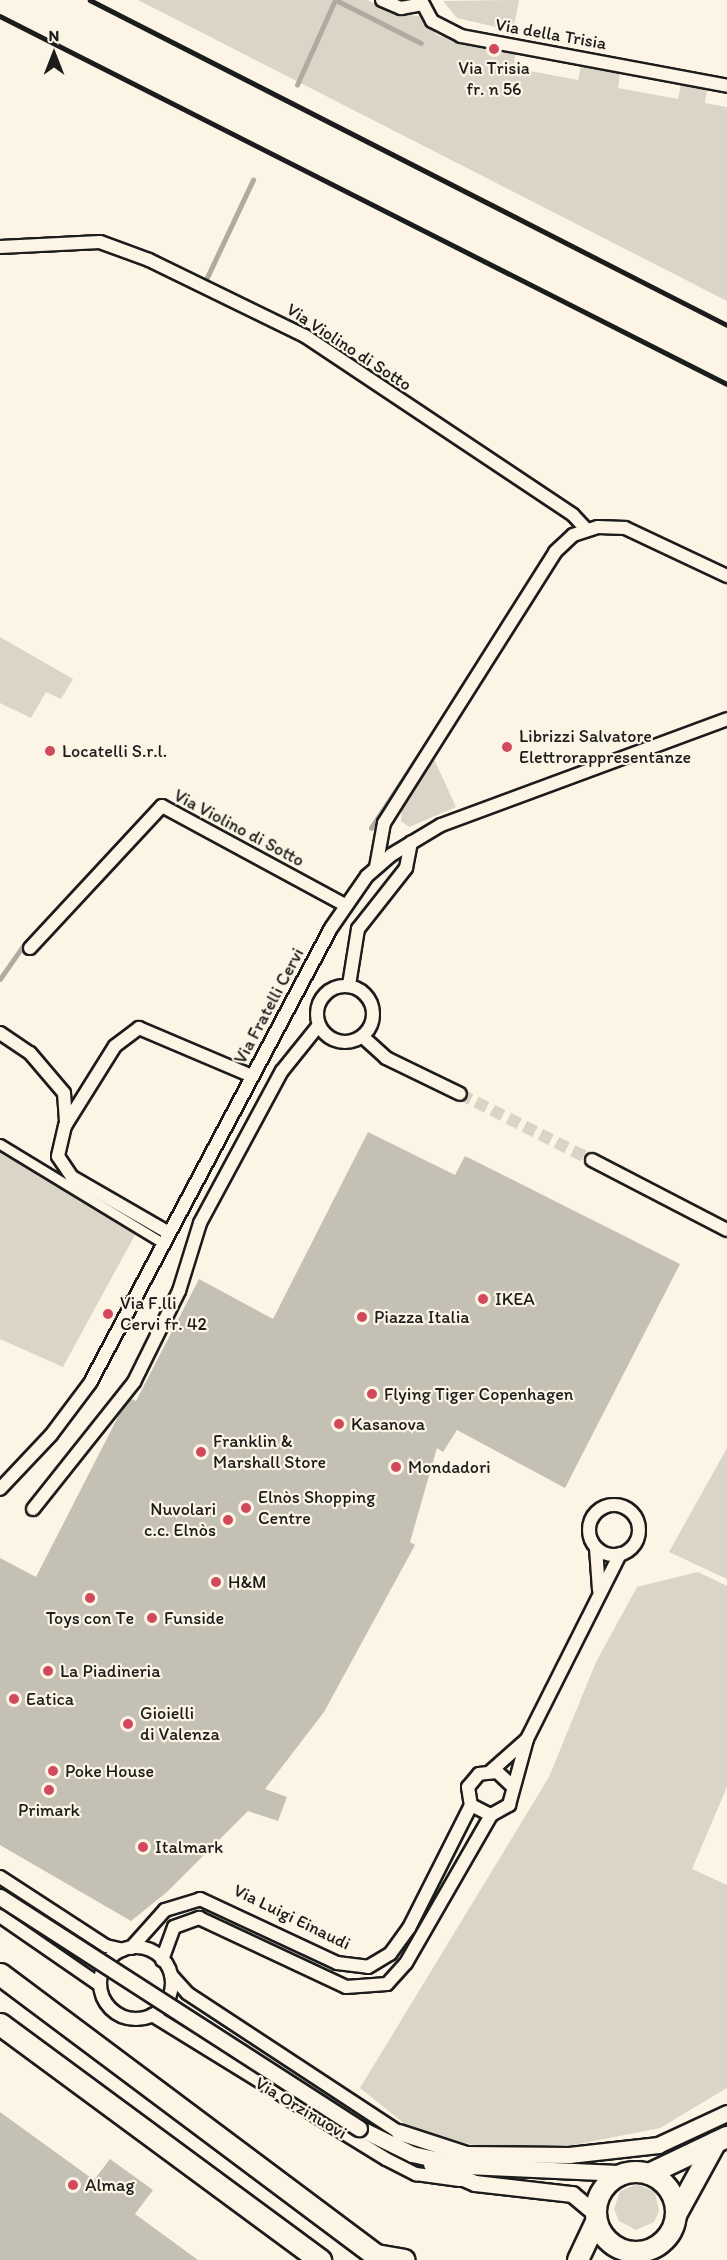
<!DOCTYPE html>
<meta charset="utf-8">
<style>
body{margin:0}
#map{position:relative;width:727px;height:2260px;overflow:hidden;background:#fcf5e5;font-family:Itim,sans-serif}
div>[style]{position:absolute}
.green>*{inset:0;background:#dbd5c8}
.stream>*{height:4.5px;margin:-2.25px;padding:0 2.25px;transform-origin:2.25px;border-radius:2.25px;background:#b0aba1}
.building>*{inset:0;background:#c4c0b3}
.minor-tunnel>*{height:12px;margin-top:-6px;transform-origin:0;background:repeating-linear-gradient(90deg,#dad4c7 0 12px,transparent 0 18px)}
.roads{filter:drop-shadow(2px 0 #1c1c1c) drop-shadow(-2px 0 #1c1c1c) drop-shadow(0 2px #1c1c1c) drop-shadow(0 -2px #1c1c1c)}
.pedestrian>*{height:9px;margin:-4.5px;padding:0 4.5px;transform-origin:4.5px;border-radius:4.5px;background:#fcf5e5}
.minor>*{height:12px;margin:-6px;padding:0 6px;transform-origin:6px;border-radius:6px;background:#fcf5e5}
.minor>.ring{margin:-6px;padding:0;box-sizing:content-box;background:none;border:12px solid #fcf5e5;border-radius:50%}
.tertiary>*{height:15px;margin:-7.5px;padding:0 7.5px;transform-origin:7.5px;border-radius:7.5px;background:#fcf5e5}
.primary>*{height:20px;margin:-10px;padding:0 10px;transform-origin:10px;border-radius:10px;background:#fcf5e5}
.primary>.ring{margin:-10px;padding:0;box-sizing:content-box;background:none;border:20px solid #fcf5e5;border-radius:50%}
.trunk>*{height:21px;margin:-10.5px;padding:0 10.5px;transform-origin:10.5px;border-radius:10.5px;background:#fcf5e5}
.rail>*{height:4.5px;margin:-2.25px;padding:0 2.25px;transform-origin:2.25px;border-radius:2.25px;background:#1c1c1c}
.bridges{filter:drop-shadow(2px 0 #1c1c1c) drop-shadow(-2px 0 #1c1c1c) drop-shadow(0 2px #1c1c1c) drop-shadow(0 -2px #1c1c1c)}
.tertiary-bridge>*{height:15px;margin:-7.5px;padding:0 7.5px;transform-origin:7.5px;border-radius:7.5px;background:#fcf5e5}
.dots>*{width:16px;height:16px;translate:-50% -50%;box-sizing:border-box;border:3px solid #fcf5e5;border-radius:50%}
span{translate:-50% -50%;white-space:nowrap;text-align:center;line-height:1.15;-webkit-text-stroke:4.5px #fcf5e5;paint-order:stroke}
.street-label{font-size:18px;color:#1c1c1c}
.poi-label{font-size:18px;color:#1c1c1c}
.left{translate:0 -50%;text-align:left}
.right{translate:-100% -50%;text-align:right}
.north{position:absolute;left:24px;top:24px;width:60px;height:60px;-webkit-text-stroke:4px #fcf5e5;paint-order:stroke;rotate:0deg;font-size:16px;font-weight:700;line-height:24px;text-align:center;color:#1c1c1c}
.north::after{content:'';display:block;margin:auto;width:21px;height:27px;background:#1c1c1c;clip-path:polygon(50% 0,100% 100%,50% 72%,0 100%)}
</style>
<div id="map">
<div class="green">
<i style="clip-path:polygon(138px 0,367px 0,396px 14px,419px 16px,437px 35px,515px 54px,514px 68px,578px 80px,581px 66px,620px 73px,618px 88px,678px 99px,681px 84px,707px 90px,705px 103px,727px 107px,727px 301px)"></i>
<i style="clip-path:polygon(519px 0,513px 31px,457px 18px,443px 1px)"></i>
<i style="clip-path:polygon(0 637px,73px 679px,61px 699px,46px 692px,31px 718px,0 703px)"></i>
<i style="clip-path:polygon(433px 757px,456px 807px,409px 827px,401px 821px,402px 810px)"></i>
<i style="clip-path:polygon(0 1151px,136px 1233px,63px 1367px,0 1339px)"></i>
<i style="clip-path:polygon(727px 1448px,727px 1579px,669px 1552px)"></i>
<i style="clip-path:polygon(698px 1572px,727px 1586px,727px 1787px,692px 1869px,727px 1885px,727px 2088px,660px 2128px,564px 2147px,480px 2146px,416px 2133px,360px 2088px,549px 1777px,596px 1662px,637px 1587px)"></i>
<i style="clip-path:polygon(638px 2184px,655px 2192px,659px 2211px,654px 2222px,636px 2230px,619px 2221px,614px 2209px,620px 2191px)"></i>
</div>
<div class="stream">
<i style="left:336px;top:0;width:95px;rotate:26.8deg"></i>
<i style="left:297px;top:85px;width:93px;rotate:-65.9deg"></i>
<i style="left:204px;top:284px;width:115px;rotate:-64.8deg"></i>
<i style="left:371px;top:828px;width:111px;rotate:-56.7deg"></i>
<i style="left:0;top:979px;width:40px;rotate:-55.1deg"></i>
</div>
<div class="building">
<i style="clip-path:polygon(368px 1132px,455px 1175px,465px 1156px,680px 1264px,565px 1488px,457px 1430px,443px 1452px,437px 1448px,410px 1542px,415px 1545px,324px 1712px,265px 1789px,287px 1797px,278px 1821px,248px 1811px,167px 1892px,131px 1921px,0 1845px,0 1558px,36px 1577px,120px 1413px,131px 1399px,136px 1401px,199px 1279px,273px 1319px)"></i>
<i style="clip-path:polygon(0 2112px,94px 2180px,110px 2159px,153px 2190px,135px 2214px,198px 2260px,0 2260px)"></i>
</div>
<div class="minor-tunnel">
<i style="left:460px;top:1094px;width:148px;rotate:26.6deg"></i>
</div>
<div class="roads">
<div class="pedestrian">
<i style="left:0;top:1144px;width:191px;rotate:31.3deg"></i>
</div>
<div class="minor">
<i style="left:382px;top:0;width:21px;rotate:23deg"></i>
<i style="left:401px;top:8px;width:22px;rotate:-10deg"></i>
<i style="left:423px;top:4px;width:19px;rotate:62deg"></i>
<i style="left:432px;top:21px;width:33px;rotate:27deg"></i>
<i style="left:461px;top:36px;width:271px;rotate:10.6deg"></i>
<i style="left:0;top:247px;width:100px;rotate:-2.9deg"></i>
<i style="left:100px;top:242px;width:52px;rotate:20.2deg"></i>
<i style="left:149px;top:260px;width:174px;rotate:26deg"></i>
<i style="left:305px;top:336px;width:322px;rotate:33.7deg"></i>
<i style="left:573px;top:515px;width:19px;rotate:47deg"></i>
<i style="left:376px;top:867px;width:45px;rotate:-79.7deg"></i>
<i style="left:384px;top:823px;width:320px;rotate:-57.7deg"></i>
<i style="left:555px;top:552px;width:25px;rotate:-43deg"></i>
<i style="left:573px;top:535px;width:26px;rotate:-18deg"></i>
<i style="left:598px;top:527px;width:27px;rotate:2deg"></i>
<i style="left:625px;top:528px;width:113px;rotate:25.2deg"></i>
<i style="left:30px;top:948px;width:194px;rotate:-47.1deg"></i>
<i style="left:162px;top:806px;width:208px;rotate:28.4deg"></i>
<i style="left:349px;top:985px;width:57px;rotate:-80.9deg"></i>
<i style="left:358px;top:929px;width:78px;rotate:-51.8deg"></i>
<i style="left:406px;top:868px;width:26px;rotate:-79deg"></i>
<i class="ring" style="left:317px;top:986px;width:44px;height:44px"></i>
<i style="left:0;top:1033px;width:36px;rotate:34deg"></i>
<i style="left:30px;top:1053px;width:52px;rotate:49.6deg"></i>
<i style="left:64px;top:1093px;width:31px;rotate:86deg"></i>
<i style="left:363px;top:1037px;width:31px;rotate:42deg"></i>
<i style="left:386px;top:1058px;width:82px;rotate:25.9deg"></i>
<i style="left:592px;top:1160px;width:152px;rotate:27.4deg"></i>
<i style="left:169px;top:1233px;width:112px;rotate:-150deg"></i>
<i style="left:72px;top:1177px;width:25px;rotate:-124deg"></i>
<i style="left:58px;top:1156px;width:31px;rotate:-77deg"></i>
<i style="left:65px;top:1126px;width:94px;rotate:-58deg"></i>
<i style="left:115px;top:1046px;width:30px;rotate:-37deg"></i>
<i style="left:139px;top:1028px;width:123px;rotate:23deg"></i>
<i style="left:0;top:1489px;width:74px;rotate:-46.6deg"></i>
<i style="left:51px;top:1435px;width:65px;rotate:-53.1deg"></i>
<i style="left:90px;top:1383px;width:515px;rotate:-62.09deg"></i>
<i style="left:331px;top:928px;width:63px;rotate:-55.3deg"></i>
<i style="left:367px;top:876px;width:32px;rotate:-41deg"></i>
<i style="left:391px;top:855px;width:58px;rotate:-31deg"></i>
<i style="left:441px;top:825px;width:305px;rotate:-20.3deg"></i>
<i class="ring" style="left:589px;top:1505px;width:38px;height:38px"></i>
<i style="left:33px;top:1509px;width:162px;rotate:-51.5deg"></i>
<i style="left:134px;top:1382px;width:102px;rotate:-63.7deg"></i>
<i style="left:179px;top:1291px;width:71px;rotate:-72.8deg"></i>
<i style="left:200px;top:1223px;width:173px;rotate:-61.7deg"></i>
<i style="left:282px;top:1071px;width:59px;rotate:-51.2deg"></i>
<i style="left:596px;top:1548px;width:42px;rotate:85.9deg"></i>
<i style="left:491px;top:1771px;width:48px;rotate:-41.6deg"></i>
<i style="left:510px;top:1784px;width:18px;rotate:-137deg"></i>
<i style="left:497px;top:1772px;width:18px;rotate:174deg"></i>
<i style="left:479px;top:1774px;width:17px;rotate:130deg"></i>
<i style="left:468px;top:1787px;width:18px;rotate:81deg"></i>
<i style="left:471px;top:1805px;width:22px;rotate:27deg"></i>
<i style="left:491px;top:1815px;width:21px;rotate:-29deg"></i>
<i style="left:509px;top:1805px;width:68px;rotate:-74.7deg"></i>
<i style="left:527px;top:1739px;width:207px;rotate:-63.3deg"></i>
<i style="left:0;top:1877px;width:126px;rotate:33.1deg"></i>
<i style="left:106px;top:1946px;width:17px;rotate:13deg"></i>
<i style="left:0;top:1916px;width:121px;rotate:34.6deg"></i>
<i class="ring" style="left:100px;top:1947px;width:60px;height:60px"></i>
<i style="left:131px;top:1948px;width:51px;rotate:-48.2deg"></i>
<i style="left:165px;top:1910px;width:37px;rotate:-17deg"></i>
<i style="left:200px;top:1899px;width:151px;rotate:25deg"></i>
<i style="left:337px;top:1963px;width:31px;rotate:7deg"></i>
<i style="left:368px;top:1967px;width:26px;rotate:-31deg"></i>
<i style="left:390px;top:1954px;width:32px;rotate:-54deg"></i>
<i style="left:409px;top:1928px;width:138px;rotate:-63.2deg"></i>
<i style="left:162px;top:1960px;width:35px;rotate:-70deg"></i>
<i style="left:174px;top:1927px;width:27px;rotate:-20deg"></i>
<i style="left:199px;top:1918px;width:162px;rotate:25.1deg"></i>
<i style="left:346px;top:1987px;width:41px;rotate:-4.2deg"></i>
<i style="left:387px;top:1984px;width:28px;rotate:-48deg"></i>
<i style="left:406px;top:1963px;width:171px;rotate:-60.1deg"></i>
<i style="left:171px;top:1975px;width:24px;rotate:48deg"></i>
<i style="left:187px;top:1993px;width:254px;rotate:33.3deg"></i>
<i style="left:152px;top:2015px;width:275px;rotate:31.6deg"></i>
<i style="left:386px;top:2159px;width:34px;rotate:27deg"></i>
<i style="left:416px;top:2174px;width:44px;rotate:7.8deg"></i>
</div>
<div class="tertiary">
<i style="left:359px;top:2128px;width:59px;rotate:26.1deg"></i>
<i style="left:412px;top:2154px;width:55px;rotate:12.5deg"></i>
<i style="left:466px;top:2166px;width:157px;rotate:2.6deg"></i>
<i style="left:399px;top:2132px;width:71px;rotate:18.2deg"></i>
<i style="left:466px;top:2154px;width:103px;rotate:0.6deg"></i>
<i style="left:569px;top:2155px;width:90px;rotate:-6.4deg"></i>
<i style="left:658px;top:2145px;width:76px;rotate:-24.9deg"></i>
<i style="left:431px;top:2164px;width:48px;rotate:23.4deg"></i>
<i style="left:475px;top:2183px;width:98px;rotate:6.5deg"></i>
<i style="left:572px;top:2194px;width:30px;rotate:40deg"></i>
</div>
<div class="primary">
<i class="ring" style="left:596px;top:2172px;width:60px;height:60px"></i>
<i style="left:649px;top:2174px;width:86px;rotate:-25.4deg"></i>
<i style="left:676px;top:2215px;width:83px;rotate:-61.3deg"></i>
<i style="left:578px;top:2260px;width:42px;rotate:-64.7deg"></i>
</div>
<div class="trunk">
<i style="left:0;top:1974px;width:477px;rotate:36.8deg"></i>
<i style="left:0;top:2024px;width:398px;rotate:36.4deg"></i>
<i style="left:376px;top:2255px;width:28px;rotate:10deg"></i>
</div>
</div>
<div class="rail">
<i style="left:90px;top:0;width:715px;rotate:27.03deg"></i>
<i style="left:0;top:16px;width:815px;rotate:26.85deg"></i>
</div>
<div class="bridges">
<div class="tertiary-bridge">
<i style="left:0;top:1897px;width:427px;rotate:32.8deg"></i>
</div>
</div>
<div class="dots">
<i style="left:494px;top:49px;background:#d1495b"></i>
<i style="left:507px;top:747px;background:#d1495b"></i>
<i style="left:50px;top:751px;background:#d1495b"></i>
<i style="left:483px;top:1299px;background:#d1495b"></i>
<i style="left:108px;top:1314px;background:#d1495b"></i>
<i style="left:362px;top:1317px;background:#d1495b"></i>
<i style="left:372px;top:1394px;background:#d1495b"></i>
<i style="left:339px;top:1424px;background:#d1495b"></i>
<i style="left:201px;top:1452px;background:#d1495b"></i>
<i style="left:396px;top:1467px;background:#d1495b"></i>
<i style="left:246px;top:1508px;background:#d1495b"></i>
<i style="left:228px;top:1520px;background:#d1495b"></i>
<i style="left:216px;top:1582px;background:#d1495b"></i>
<i style="left:90px;top:1598px;background:#d1495b"></i>
<i style="left:152px;top:1618px;background:#d1495b"></i>
<i style="left:48px;top:1671px;background:#d1495b"></i>
<i style="left:14px;top:1699px;background:#d1495b"></i>
<i style="left:128px;top:1724px;background:#d1495b"></i>
<i style="left:53px;top:1771px;background:#d1495b"></i>
<i style="left:49px;top:1790px;background:#d1495b"></i>
<i style="left:143px;top:1847px;background:#d1495b"></i>
<i style="left:73px;top:2185px;background:#d1495b"></i>
</div>
<div class="street-label">
<span style="left:551px;top:34px;rotate:10deg">Via della Trisia</span>
<span style="left:349px;top:347px;rotate:33deg">Via Violino di Sotto</span>
<span style="left:239px;top:828px;rotate:28deg">Via Violino di Sotto</span>
<span style="left:269px;top:1006px;rotate:-62deg">Via Fratelli Cervi</span>
<span style="left:292px;top:1917px;rotate:26deg">Via Luigi Einaudi</span>
<span style="left:301px;top:2108px;rotate:31deg">Via Orzinuovi</span>
</div>
<div class="poi-label">
<span style="left:494px;top:79px">Via Trisia<br>fr. n 56</span>
<span class="left" style="left:519px;top:747px">Librizzi Salvatore<br>Elettrorappresentanze</span>
<span class="left" style="left:62px;top:751px">Locatelli S.r.l.</span>
<span class="left" style="left:495px;top:1299px">IKEA</span>
<span class="left" style="left:120px;top:1314px">Via F.lli<br>Cervi fr. 42</span>
<span class="left" style="left:374px;top:1317px">Piazza Italia</span>
<span class="left" style="left:384px;top:1394px">Flying Tiger Copenhagen</span>
<span class="left" style="left:351px;top:1424px">Kasanova</span>
<span class="left" style="left:213px;top:1452px">Franklin &amp;<br>Marshall Store</span>
<span class="left" style="left:408px;top:1467px">Mondadori</span>
<span class="left" style="left:258px;top:1508px">Elnòs Shopping<br>Centre</span>
<span class="right" style="left:216px;top:1520px">Nuvolari<br>c.c. Elnòs</span>
<span class="left" style="left:228px;top:1582px">H&amp;M</span>
<span style="left:90px;top:1618px">Toys con Te</span>
<span class="left" style="left:164px;top:1618px">Funside</span>
<span class="left" style="left:60px;top:1671px">La Piadineria</span>
<span class="left" style="left:26px;top:1699px">Eatica</span>
<span class="left" style="left:140px;top:1724px">Gioielli<br>di Valenza</span>
<span class="left" style="left:65px;top:1771px">Poke House</span>
<span style="left:49px;top:1810px">Primark</span>
<span class="left" style="left:155px;top:1847px">Italmark</span>
<span class="left" style="left:85px;top:2185px">Almag</span>
</div>
<div class="north">N</div>
</div>
